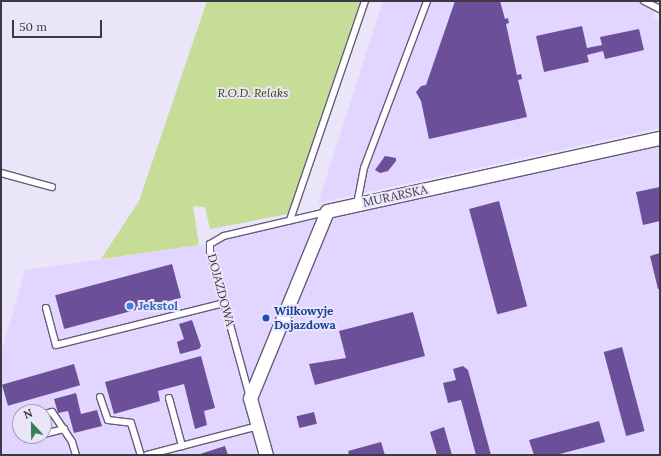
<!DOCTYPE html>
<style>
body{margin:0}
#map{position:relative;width:661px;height:456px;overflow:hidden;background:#ebe5fa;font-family:Lora,serif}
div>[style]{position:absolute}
.built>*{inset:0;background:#e2d5ff}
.green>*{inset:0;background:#c5dd96}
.building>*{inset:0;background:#6b5099;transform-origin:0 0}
.roads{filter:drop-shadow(1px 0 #665c7a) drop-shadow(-1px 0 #665c7a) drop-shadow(0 1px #665c7a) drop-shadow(0 -1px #665c7a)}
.service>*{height:6px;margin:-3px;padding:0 3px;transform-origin:3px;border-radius:3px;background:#fff}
.minor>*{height:13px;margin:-6.5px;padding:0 6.5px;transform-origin:6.5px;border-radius:6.5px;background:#fff}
.dots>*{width:11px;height:11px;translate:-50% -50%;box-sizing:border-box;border:2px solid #ebe5fa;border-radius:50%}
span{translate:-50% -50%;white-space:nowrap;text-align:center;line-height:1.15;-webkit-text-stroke:4px #ebe5fa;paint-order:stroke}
.park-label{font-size:12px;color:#3a4a09;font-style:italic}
.street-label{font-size:12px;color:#3c3846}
.shop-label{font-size:12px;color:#366cbe;font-weight:700}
.left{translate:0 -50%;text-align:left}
.transit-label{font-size:12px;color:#164399;font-weight:700}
.frame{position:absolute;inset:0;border:2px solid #3c3846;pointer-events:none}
.north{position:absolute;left:12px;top:404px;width:40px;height:40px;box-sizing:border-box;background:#ebe5fa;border:1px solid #a5a0b2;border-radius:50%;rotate:338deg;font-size:11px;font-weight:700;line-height:16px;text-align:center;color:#3c3846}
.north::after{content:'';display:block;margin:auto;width:14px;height:18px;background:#348252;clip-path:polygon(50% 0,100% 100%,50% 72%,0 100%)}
.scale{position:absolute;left:12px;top:20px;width:90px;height:18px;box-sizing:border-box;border:2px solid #3c3846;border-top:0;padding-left:5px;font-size:12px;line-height:14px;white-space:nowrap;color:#3c3846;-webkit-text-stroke:3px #ebe5fa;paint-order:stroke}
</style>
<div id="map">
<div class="built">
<i style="clip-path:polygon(383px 1px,659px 1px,653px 16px,660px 23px,660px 128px,318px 203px)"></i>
<i style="clip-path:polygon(evenodd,660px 138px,660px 455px,1px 455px,1px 353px,25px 270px,210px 244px,325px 210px,660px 138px,20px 412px,44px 412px,44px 436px,20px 436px,20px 412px)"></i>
</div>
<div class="green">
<i style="clip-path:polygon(207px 1px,361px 1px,288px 214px,210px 229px,205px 207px,193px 206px,199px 245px,101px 259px,139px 201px)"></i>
</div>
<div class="building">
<i style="clip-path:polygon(455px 1px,500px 1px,505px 19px,508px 18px,509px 23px,506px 24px,517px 75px,521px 74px,522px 79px,518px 80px,527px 117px,429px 139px,421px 101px,416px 92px,421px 86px,426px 85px)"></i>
<i style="clip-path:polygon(582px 26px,587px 48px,602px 45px,600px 37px,639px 29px,644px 50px,605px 59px,603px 51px,587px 55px,589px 62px,544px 72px,536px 36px)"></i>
<i style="clip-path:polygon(385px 156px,396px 158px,396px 161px,388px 171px,380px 173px,375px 170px)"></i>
<i style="clip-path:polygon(660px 187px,660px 221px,643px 225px,636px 192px)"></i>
<i style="left:499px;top:201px;width:109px;height:31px;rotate:75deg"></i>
<i style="clip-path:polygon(660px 253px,660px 289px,658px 289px,650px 256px)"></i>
<i style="left:172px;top:264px;width:35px;height:121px;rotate:75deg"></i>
<i style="clip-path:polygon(413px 312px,425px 356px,315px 385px,309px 364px,346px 358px,339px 331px)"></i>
<i style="clip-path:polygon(192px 320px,201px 346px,199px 349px,180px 354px,177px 342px,184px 339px,179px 324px)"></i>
<i style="left:622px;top:347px;width:87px;height:19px;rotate:75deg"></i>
<i style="clip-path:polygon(201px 356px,215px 408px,204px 411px,207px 425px,195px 429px,184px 384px,158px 391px,160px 401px,114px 414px,105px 382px)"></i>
<i style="left:74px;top:364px;width:22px;height:75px;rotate:74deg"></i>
<i style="clip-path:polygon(463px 366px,468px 370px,491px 455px,476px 455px,461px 400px,448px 403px,443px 383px,456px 380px,453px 369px)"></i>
<i style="clip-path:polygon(76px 393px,81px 414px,97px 410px,102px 426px,74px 433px,68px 411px,58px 413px,54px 399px)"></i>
<i style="left:314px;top:412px;width:12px;height:18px;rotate:76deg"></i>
<i style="clip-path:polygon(599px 421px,605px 442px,556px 455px,534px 455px,529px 440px)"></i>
<i style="clip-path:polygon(444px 427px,452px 455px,437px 455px,430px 432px)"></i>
<i style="clip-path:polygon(381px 442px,385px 455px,349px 455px,348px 451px)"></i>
<i style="clip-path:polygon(225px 446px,228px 455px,198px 455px,203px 453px)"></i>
</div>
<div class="roads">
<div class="service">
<i style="left:644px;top:1px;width:18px;rotate:27deg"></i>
<i style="left:1px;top:173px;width:53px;rotate:15.4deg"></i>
<i style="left:357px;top:204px;width:37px;rotate:-79deg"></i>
<i style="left:364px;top:168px;width:178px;rotate:-69.3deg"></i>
<i style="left:290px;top:220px;width:231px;rotate:-71.1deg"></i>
<i style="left:46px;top:308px;width:38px;rotate:75deg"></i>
<i style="left:56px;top:345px;width:173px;rotate:-14deg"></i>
<i style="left:249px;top:394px;width:148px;rotate:-105.3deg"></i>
<i style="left:210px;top:251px;width:7px;rotate:-90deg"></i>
<i style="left:210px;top:244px;width:16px;rotate:-30deg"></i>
<i style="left:224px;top:236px;width:105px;rotate:-13.2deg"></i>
<i style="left:100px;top:397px;width:24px;rotate:71deg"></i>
<i style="left:108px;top:420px;width:23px;rotate:7deg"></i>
<i style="left:131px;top:423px;width:34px;rotate:73deg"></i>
<i style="left:169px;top:398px;width:50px;rotate:74.8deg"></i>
<i style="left:44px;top:414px;width:8px;rotate:-14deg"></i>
<i style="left:52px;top:412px;width:36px;rotate:56deg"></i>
<i style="left:72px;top:442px;width:14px;rotate:73deg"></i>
<i style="left:44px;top:434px;width:21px;rotate:-14deg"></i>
<i style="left:27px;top:439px;width:11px;rotate:-15deg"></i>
<i style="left:147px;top:455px;width:115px;rotate:-14.6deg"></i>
</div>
<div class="minor">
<i style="left:266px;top:455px;width:59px;rotate:-105.7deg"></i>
<i style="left:250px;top:398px;width:202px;rotate:-67.6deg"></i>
<i style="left:327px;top:211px;width:341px;rotate:-12.4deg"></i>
</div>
</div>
<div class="dots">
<i style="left:130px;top:306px;background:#3f7fe0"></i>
<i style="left:266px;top:318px;background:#1a4fb4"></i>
</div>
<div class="park-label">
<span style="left:253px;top:93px">R.O.D. Relaks</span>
</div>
<div class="street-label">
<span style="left:395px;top:196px;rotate:-12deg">MURARSKA</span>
<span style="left:221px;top:290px;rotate:75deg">DOJAZDOWA</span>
</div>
<div class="shop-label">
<span class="left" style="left:138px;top:306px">Jekstol</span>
</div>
<div class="transit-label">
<span class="left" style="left:274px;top:318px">Wilkowyje<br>Dojazdowa</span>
</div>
<div class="frame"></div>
<div class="north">N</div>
<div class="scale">50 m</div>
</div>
